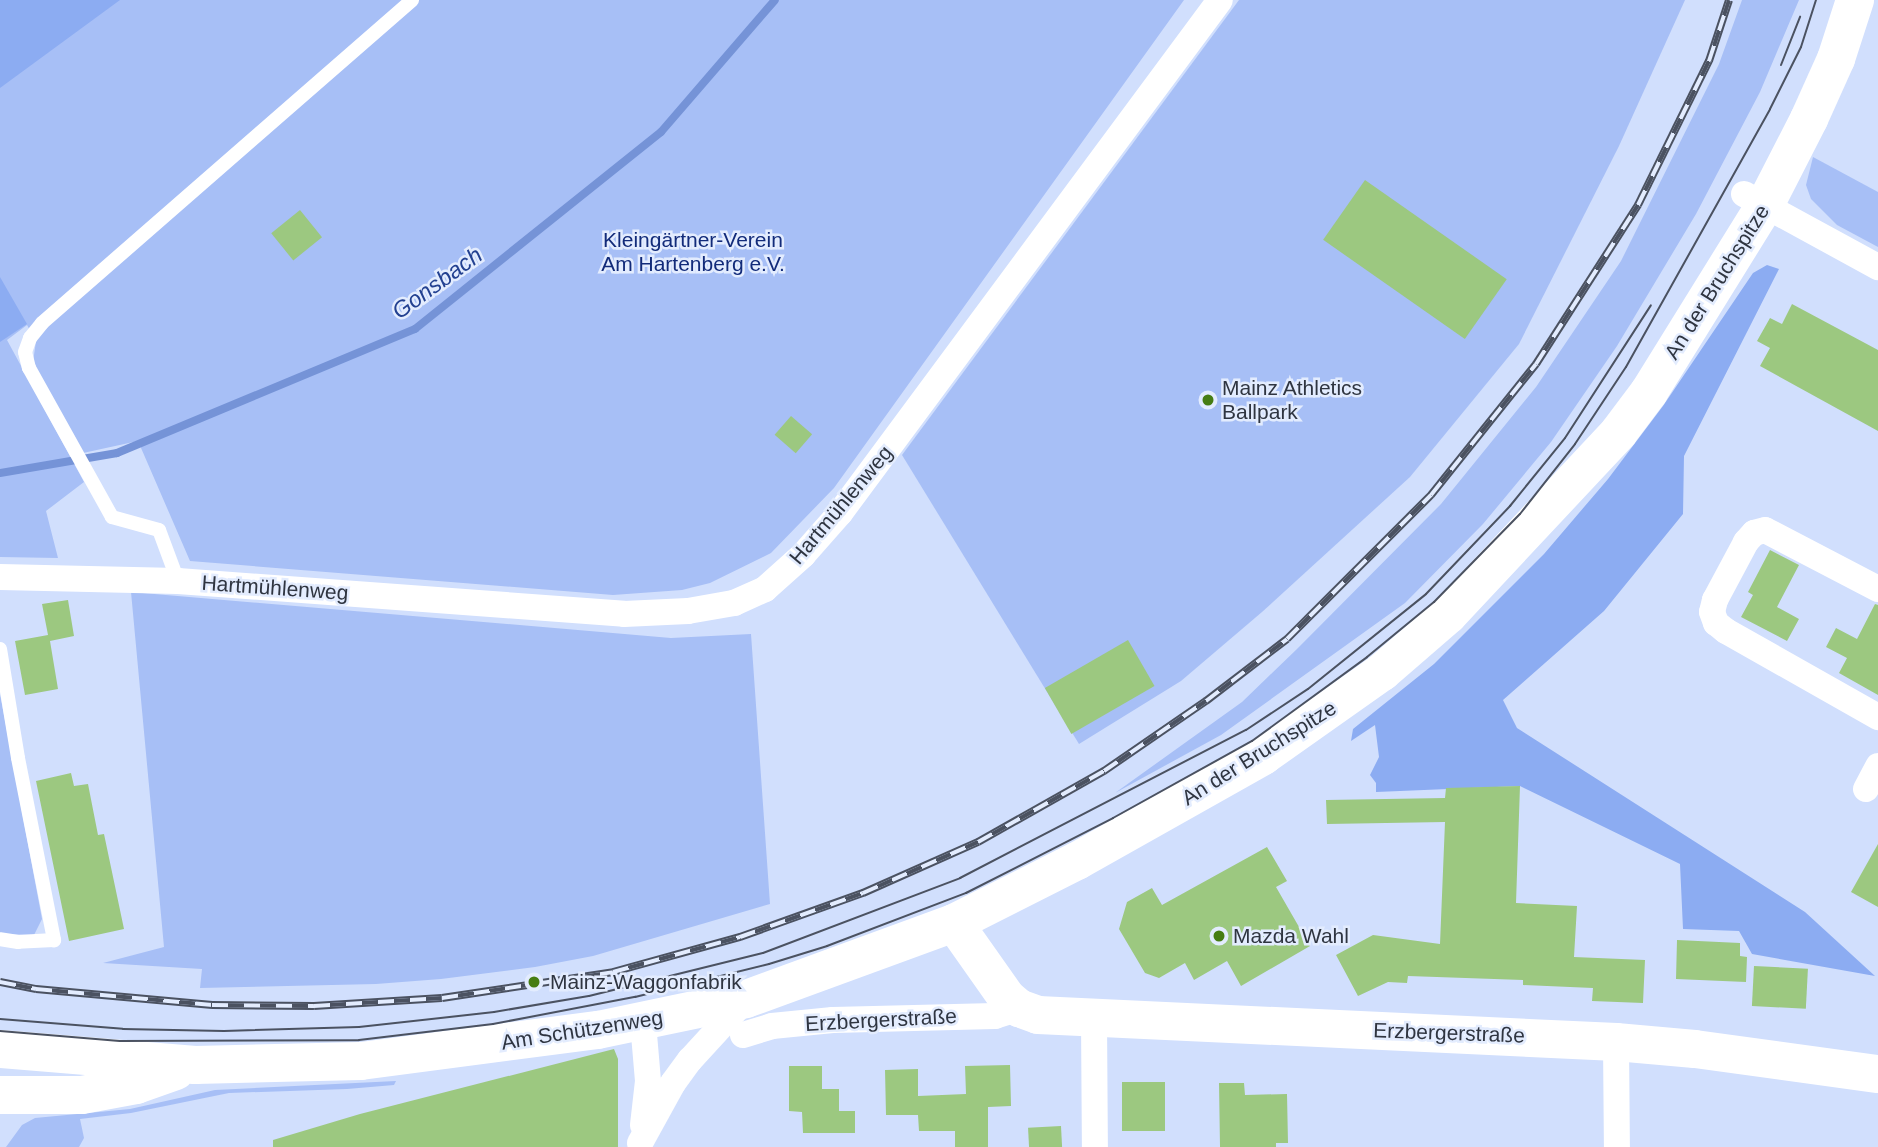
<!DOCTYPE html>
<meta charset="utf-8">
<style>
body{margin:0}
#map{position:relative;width:1878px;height:1147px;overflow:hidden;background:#d1dffd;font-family:Arial,sans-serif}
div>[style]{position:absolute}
.green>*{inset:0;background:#a7bff6}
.forest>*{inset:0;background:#8cacf2}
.stream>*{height:8px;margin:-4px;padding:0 4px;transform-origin:4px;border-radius:4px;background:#7593d7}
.building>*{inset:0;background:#9cc880;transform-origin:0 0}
.service>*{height:14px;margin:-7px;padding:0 7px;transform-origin:7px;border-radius:7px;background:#fff}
.minor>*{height:26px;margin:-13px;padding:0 13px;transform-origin:13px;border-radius:13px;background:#fff}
.secondary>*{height:38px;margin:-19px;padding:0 19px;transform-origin:19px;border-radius:19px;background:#fff}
.tram>*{height:2px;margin:-1px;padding:0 1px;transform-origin:1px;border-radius:1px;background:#4b5261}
.rail>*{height:8px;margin-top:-4px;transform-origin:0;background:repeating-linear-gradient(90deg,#e3ecfe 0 16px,#4b5261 0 32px);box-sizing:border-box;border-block:2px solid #4b5261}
.dots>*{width:19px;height:19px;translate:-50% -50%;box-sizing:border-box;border:4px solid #e3ecfe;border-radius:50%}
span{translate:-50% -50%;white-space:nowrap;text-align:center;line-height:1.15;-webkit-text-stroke:5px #e3ecfe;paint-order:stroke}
.park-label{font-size:21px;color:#122b7a}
.street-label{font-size:21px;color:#2f3541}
.poi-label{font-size:21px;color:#2f3541}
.left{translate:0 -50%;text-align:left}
.water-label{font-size:23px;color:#234191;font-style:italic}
</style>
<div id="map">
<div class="green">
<i style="clip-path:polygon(0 0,1184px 0,834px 488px,771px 553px,710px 583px,682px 590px,613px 595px,190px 561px,138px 441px,83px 453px,33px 362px,36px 341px,27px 325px,7px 340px,84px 482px,46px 511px,58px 558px,0 557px)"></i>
<i style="clip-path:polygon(1239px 0,1685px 0,1619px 146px,1519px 344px,1410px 477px,1262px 612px,1181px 681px,1079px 744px,902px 455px)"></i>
<i style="clip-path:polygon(1742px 0,1799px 0,1760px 92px,1696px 214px,1617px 346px,1551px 442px,1483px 524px,1405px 603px,1221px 735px,1115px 793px,1242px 702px,1297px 649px,1441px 504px,1536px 387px,1621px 261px,1719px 64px)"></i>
<i style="clip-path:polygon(1813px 157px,1878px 192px,1878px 247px,1837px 225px,1811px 199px,1806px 185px)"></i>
<i style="clip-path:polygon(131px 592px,671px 638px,751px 634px,770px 904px,593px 956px,535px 967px,441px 979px,376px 984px,200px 988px,202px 969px,103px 963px,164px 947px)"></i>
<i style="clip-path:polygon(0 694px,42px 919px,34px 935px,0 934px)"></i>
<i style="clip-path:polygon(396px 1081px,394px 1085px,347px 1089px,229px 1093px,131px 1113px,80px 1119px,84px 1138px,79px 1147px,6px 1147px,22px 1125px,35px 1118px,130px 1109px,215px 1090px)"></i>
</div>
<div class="forest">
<i style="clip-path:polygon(0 0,120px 0,0 88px)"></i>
<i style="clip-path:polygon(1767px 265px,1779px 269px,1684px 456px,1683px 514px,1604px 611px,1503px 700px,1517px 728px,1805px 912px,1875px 976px,1752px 954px,1739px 931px,1683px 929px,1680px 864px,1520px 786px,1376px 792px,1376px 783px,1370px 775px,1379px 757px,1375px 725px,1351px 741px,1353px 729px,1434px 664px,1544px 554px,1608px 479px,1663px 406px,1753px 273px)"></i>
<i style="clip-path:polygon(0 277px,27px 324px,0 342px)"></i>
</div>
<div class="stream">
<i style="left:0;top:473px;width:119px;rotate:-9.7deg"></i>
<i style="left:117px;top:453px;width:323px;rotate:-22.6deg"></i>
<i style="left:415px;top:329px;width:315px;rotate:-38.7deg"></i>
<i style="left:661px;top:132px;width:174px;rotate:-49.2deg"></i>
</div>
<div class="building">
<i style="left:1365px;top:180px;width:173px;height:73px;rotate:35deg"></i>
<i style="left:300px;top:210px;width:35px;height:37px;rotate:51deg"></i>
<i style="clip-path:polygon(1792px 304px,1878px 350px,1878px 431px,1760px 366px,1770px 348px,1757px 341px,1770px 318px,1782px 324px)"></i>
<i style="left:791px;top:416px;width:28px;height:25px;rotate:41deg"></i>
<i style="clip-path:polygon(1770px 550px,1799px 565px,1777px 607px,1799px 619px,1787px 641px,1741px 617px,1753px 595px,1748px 592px)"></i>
<i style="clip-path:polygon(68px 600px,74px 636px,50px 641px,58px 689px,25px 695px,15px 641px,48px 635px,42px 604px)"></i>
<i style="clip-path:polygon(1875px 604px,1878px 605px,1878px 695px,1839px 673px,1847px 658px,1826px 647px,1836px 628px,1857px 639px)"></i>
<i style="left:1128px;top:640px;width:53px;height:96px;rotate:60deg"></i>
<i style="clip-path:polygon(71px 773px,74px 786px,88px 784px,98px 835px,104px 834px,124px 929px,69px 941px,36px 781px)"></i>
<i style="clip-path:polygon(1520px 786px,1516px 903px,1577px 906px,1574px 957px,1645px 960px,1643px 1003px,1592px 1001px,1593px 988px,1523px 985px,1523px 980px,1408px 976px,1407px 983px,1388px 982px,1358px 996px,1336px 955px,1373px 935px,1440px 944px,1445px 822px,1327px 824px,1326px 800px,1445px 798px,1446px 788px)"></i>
<i style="clip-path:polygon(1878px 844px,1878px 907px,1851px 892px)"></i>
<i style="clip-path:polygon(1267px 847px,1287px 881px,1276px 887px,1310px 946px,1241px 986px,1227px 961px,1194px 980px,1185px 963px,1159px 978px,1145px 973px,1119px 929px,1127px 902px,1152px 888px,1162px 905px)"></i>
<i style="clip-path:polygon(1677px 940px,1740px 943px,1740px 956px,1747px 957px,1746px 982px,1676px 979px)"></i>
<i style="left:1754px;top:966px;width:54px;height:40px;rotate:3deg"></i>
<i style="clip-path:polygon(614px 1049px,618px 1059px,618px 1147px,273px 1147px,273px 1140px,360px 1114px)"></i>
<i style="clip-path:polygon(1010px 1065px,1011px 1106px,988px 1107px,988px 1147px,955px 1147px,955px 1131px,919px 1131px,918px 1115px,886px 1115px,885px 1070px,918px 1069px,918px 1096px,966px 1094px,965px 1066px)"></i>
<i style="clip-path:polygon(789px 1066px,822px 1066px,822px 1089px,839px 1089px,839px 1111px,855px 1111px,855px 1133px,803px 1133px,802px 1112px,789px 1111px)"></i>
<i style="left:1122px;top:1082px;width:43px;height:49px"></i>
<i style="clip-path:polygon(1219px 1083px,1244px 1083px,1245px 1095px,1287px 1094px,1288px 1143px,1276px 1143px,1276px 1147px,1220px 1147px)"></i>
<i style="left:1061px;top:1126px;width:21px;height:33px;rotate:87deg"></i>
</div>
<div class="service">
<i style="left:178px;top:581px;width:54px;rotate:-110.4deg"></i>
<i style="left:159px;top:530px;width:49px;rotate:-164.5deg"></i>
<i style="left:112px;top:517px;width:171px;rotate:-119.1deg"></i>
<i style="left:29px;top:368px;width:16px;rotate:-104deg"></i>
<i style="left:25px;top:352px;width:15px;rotate:-70deg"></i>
<i style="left:30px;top:338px;width:19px;rotate:-51deg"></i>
<i style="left:42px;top:323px;width:491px;rotate:-41.1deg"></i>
<i style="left:0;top:649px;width:110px;rotate:80.6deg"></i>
<i style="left:18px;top:758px;width:186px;rotate:78.8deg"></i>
<i style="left:54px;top:940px;width:36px;rotate:177deg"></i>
<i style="left:18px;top:942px;width:18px;rotate:-171deg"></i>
</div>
<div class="minor">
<i style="left:1744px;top:194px;width:153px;rotate:28.6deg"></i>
<i style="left:0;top:577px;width:178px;rotate:1.3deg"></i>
<i style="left:178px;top:581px;width:447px;rotate:4.2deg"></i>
<i style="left:624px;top:614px;width:64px;rotate:-2.7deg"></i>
<i style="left:688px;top:611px;width:47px;rotate:-9.9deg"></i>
<i style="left:734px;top:603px;width:34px;rotate:-24deg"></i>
<i style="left:765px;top:589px;width:51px;rotate:-41.8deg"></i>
<i style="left:803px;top:555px;width:56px;rotate:-48.6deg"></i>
<i style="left:840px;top:513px;width:638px;rotate:-53.47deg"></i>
<i style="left:1878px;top:589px;width:127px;rotate:-152.4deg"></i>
<i style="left:1765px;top:530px;width:11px;rotate:165deg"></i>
<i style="left:1754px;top:533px;width:12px;rotate:132deg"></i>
<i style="left:1746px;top:542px;width:66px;rotate:118.1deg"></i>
<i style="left:1715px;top:600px;width:12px;rotate:104deg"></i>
<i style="left:1712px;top:612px;width:12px;rotate:70deg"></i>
<i style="left:1716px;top:623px;width:13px;rotate:39deg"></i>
<i style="left:1726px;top:631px;width:175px;rotate:29.5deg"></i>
<i style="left:1866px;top:789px;width:26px;rotate:-62deg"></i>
<i style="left:1094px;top:1019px;width:128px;rotate:89.6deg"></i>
<i style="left:743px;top:1035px;width:30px;rotate:-17deg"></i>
<i style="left:772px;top:1026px;width:61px;rotate:-5.6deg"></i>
<i style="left:833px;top:1020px;width:162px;rotate:-1.4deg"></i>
<i style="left:995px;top:1016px;width:25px;rotate:-18deg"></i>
<i style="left:1616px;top:1042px;width:105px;rotate:89.5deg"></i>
<i style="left:643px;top:1125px;width:44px;rotate:-83.5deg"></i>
<i style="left:648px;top:1081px;width:58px;rotate:-94.9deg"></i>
<i style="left:640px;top:1143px;width:68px;rotate:-61.2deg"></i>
<i style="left:673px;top:1083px;width:29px;rotate:-54deg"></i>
<i style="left:690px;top:1060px;width:80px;rotate:-47.5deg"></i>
</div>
<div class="secondary">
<i style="left:954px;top:923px;width:92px;rotate:54.8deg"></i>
<i style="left:1007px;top:998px;width:16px;rotate:40deg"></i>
<i style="left:1019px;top:1008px;width:20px;rotate:20deg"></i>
<i style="left:1038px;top:1015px;width:579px;rotate:2.67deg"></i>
<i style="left:1616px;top:1042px;width:79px;rotate:5.1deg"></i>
<i style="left:1695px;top:1049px;width:185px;rotate:7.8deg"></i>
<i style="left:0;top:1049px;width:196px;rotate:4.7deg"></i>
<i style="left:195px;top:1065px;width:166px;rotate:-1.4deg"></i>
<i style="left:361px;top:1061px;width:239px;rotate:-7.5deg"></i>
<i style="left:598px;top:1030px;width:151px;rotate:-11.8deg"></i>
<i style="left:746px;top:999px;width:221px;rotate:-20.1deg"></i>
<i style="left:954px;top:923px;width:138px;rotate:-26.8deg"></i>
<i style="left:1077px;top:861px;width:214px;rotate:-29.4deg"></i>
<i style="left:1263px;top:756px;width:146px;rotate:-35.2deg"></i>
<i style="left:1382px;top:672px;width:87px;rotate:-40.8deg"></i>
<i style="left:1448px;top:615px;width:250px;rotate:-46.9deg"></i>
<i style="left:1619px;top:432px;width:50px;rotate:-53.1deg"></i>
<i style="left:1649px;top:392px;width:220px;rotate:-58.2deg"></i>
<i style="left:1765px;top:205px;width:97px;rotate:-62.9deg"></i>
<i style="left:1809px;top:119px;width:66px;rotate:-65.8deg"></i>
<i style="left:1836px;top:59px;width:62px;rotate:-72.1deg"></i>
<i style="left:0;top:1095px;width:82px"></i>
<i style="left:82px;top:1095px;width:55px;rotate:-10.5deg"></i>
<i style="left:136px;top:1085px;width:42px;rotate:-19.3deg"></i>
</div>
<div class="tram">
<i style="left:1781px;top:65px;width:52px;rotate:-68.4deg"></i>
<i style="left:0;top:1019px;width:123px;rotate:4.6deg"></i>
<i style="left:123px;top:1029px;width:101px;rotate:1.1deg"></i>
<i style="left:224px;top:1031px;width:135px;rotate:-1.7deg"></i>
<i style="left:359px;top:1027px;width:136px;rotate:-6.3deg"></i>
<i style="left:494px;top:1012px;width:96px;rotate:-9.6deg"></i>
<i style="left:589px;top:996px;width:179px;rotate:-13.9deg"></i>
<i style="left:763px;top:953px;width:211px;rotate:-20.8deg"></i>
<i style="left:960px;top:878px;width:322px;rotate:-27.4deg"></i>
<i style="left:1246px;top:730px;width:74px;rotate:-33.5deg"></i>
<i style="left:1308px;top:689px;width:151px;rotate:-38.8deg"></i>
<i style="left:1426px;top:594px;width:122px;rotate:-46.3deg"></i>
<i style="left:1510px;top:506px;width:87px;rotate:-51deg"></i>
<i style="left:1565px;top:438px;width:158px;rotate:-57.1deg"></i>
<i style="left:0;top:1031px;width:120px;rotate:4.8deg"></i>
<i style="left:120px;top:1041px;width:239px;rotate:-0.2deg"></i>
<i style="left:359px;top:1040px;width:135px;rotate:-6.8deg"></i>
<i style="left:493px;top:1024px;width:145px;rotate:-10.8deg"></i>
<i style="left:635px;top:997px;width:138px;rotate:-13.8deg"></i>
<i style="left:769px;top:964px;width:61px;rotate:-17.2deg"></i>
<i style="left:827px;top:946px;width:149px;rotate:-20.9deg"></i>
<i style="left:966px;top:893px;width:165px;rotate:-27deg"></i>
<i style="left:1113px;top:818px;width:159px;rotate:-29deg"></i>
<i style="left:1252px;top:741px;width:142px;rotate:-36.1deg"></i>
<i style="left:1367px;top:657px;width:87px;rotate:-39.4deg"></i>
<i style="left:1434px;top:602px;width:123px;rotate:-45.7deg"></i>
<i style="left:1520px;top:514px;width:89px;rotate:-51.8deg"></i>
<i style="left:1575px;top:444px;width:92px;rotate:-56.5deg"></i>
<i style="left:1626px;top:367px;width:295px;rotate:-60.8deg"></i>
<i style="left:1770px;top:109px;width:69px;rotate:-63.4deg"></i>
<i style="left:1801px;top:47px;width:49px;rotate:-72.3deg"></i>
</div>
<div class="rail">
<i style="left:0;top:982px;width:37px;rotate:11deg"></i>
<i style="left:36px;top:989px;width:177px;rotate:5.2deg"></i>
<i style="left:212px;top:1005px;width:102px;rotate:0.6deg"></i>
<i style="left:314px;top:1006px;width:128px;rotate:-3.6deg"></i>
<i style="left:442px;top:998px;width:173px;rotate:-8.6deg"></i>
<i style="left:613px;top:972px;width:132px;rotate:-15.4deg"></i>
<i style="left:740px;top:937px;width:131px;rotate:-19.7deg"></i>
<i style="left:863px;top:893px;width:126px;rotate:-23.9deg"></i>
<i style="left:978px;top:842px;width:145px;rotate:-29.4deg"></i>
<i style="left:1104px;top:771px;width:124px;rotate:-34.5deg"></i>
<i style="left:1206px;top:701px;width:102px;rotate:-37.4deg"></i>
<i style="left:1287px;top:639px;width:204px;rotate:-45deg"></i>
<i style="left:1431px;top:495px;width:168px;rotate:-51.3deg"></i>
<i style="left:1536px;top:364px;width:189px;rotate:-57.3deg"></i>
<i style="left:1638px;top:205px;width:161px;rotate:-63.8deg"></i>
<i style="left:1709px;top:61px;width:64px;rotate:-71.8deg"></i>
</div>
<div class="dots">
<i style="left:1208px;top:400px;background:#467d13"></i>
<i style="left:1219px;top:936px;background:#467d13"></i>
<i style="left:534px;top:982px;background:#467d13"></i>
</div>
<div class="park-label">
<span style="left:693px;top:252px">Kleingärtner-Verein<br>Am Hartenberg e.V.</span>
</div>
<div class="street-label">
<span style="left:1717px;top:282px;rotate:-58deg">An der Bruchspitze</span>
<span style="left:841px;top:505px;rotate:-50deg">Hartmühlenweg</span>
<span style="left:275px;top:588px;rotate:4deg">Hartmühlenweg</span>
<span style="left:1259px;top:753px;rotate:-32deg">An der Bruchspitze</span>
<span style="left:881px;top:1020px;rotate:-3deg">Erzbergerstraße</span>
<span style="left:582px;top:1030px;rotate:-9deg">Am Schützenweg</span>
<span style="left:1449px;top:1033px;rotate:2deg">Erzbergerstraße</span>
</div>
<div class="poi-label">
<span class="left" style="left:1222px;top:400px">Mainz Athletics<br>Ballpark</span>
<span class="left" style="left:1233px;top:936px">Mazda Wahl</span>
<span class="left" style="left:550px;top:982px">Mainz-Waggonfabrik</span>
</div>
<div class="water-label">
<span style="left:437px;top:283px;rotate:-36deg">Gonsbach</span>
</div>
</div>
